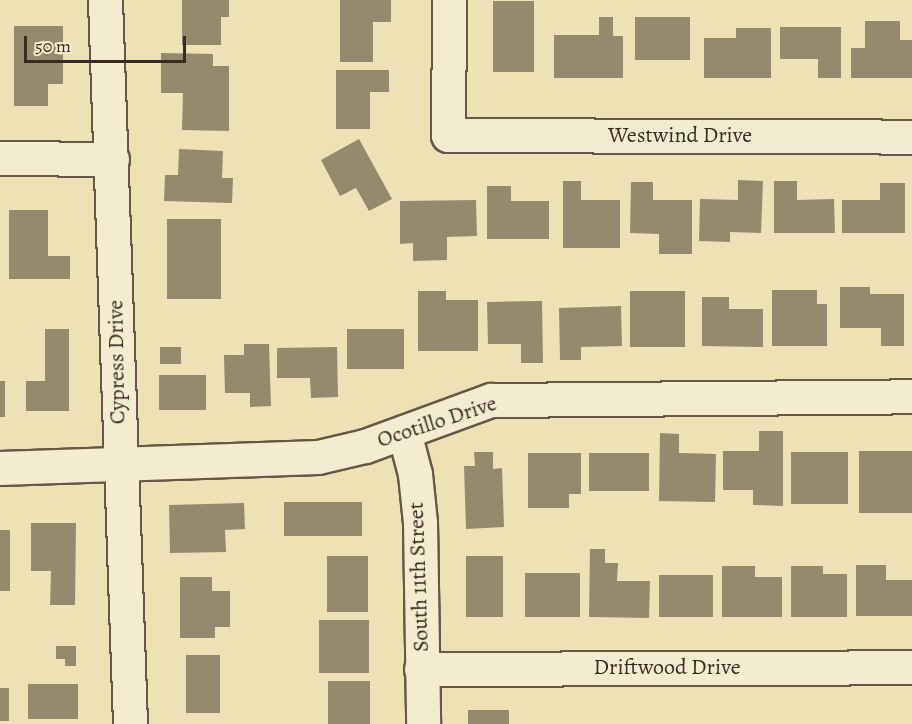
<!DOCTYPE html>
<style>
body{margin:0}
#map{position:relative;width:912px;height:724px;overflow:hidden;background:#ede1b6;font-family:Alegreya,serif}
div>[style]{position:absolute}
.building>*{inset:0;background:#968a6e;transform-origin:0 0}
.roads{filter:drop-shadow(2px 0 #655846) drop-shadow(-2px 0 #655846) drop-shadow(0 2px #655846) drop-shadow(0 -2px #655846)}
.minor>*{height:33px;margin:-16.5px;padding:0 16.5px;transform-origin:16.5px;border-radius:16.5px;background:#f3ecd0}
span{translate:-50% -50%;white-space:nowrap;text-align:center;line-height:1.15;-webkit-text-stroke:4.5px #f3ecd0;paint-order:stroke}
.street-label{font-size:22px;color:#382b21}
.scale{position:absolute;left:24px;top:36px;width:162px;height:27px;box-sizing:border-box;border:3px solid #382b21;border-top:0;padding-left:8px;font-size:18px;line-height:21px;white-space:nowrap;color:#382b21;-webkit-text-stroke:4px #f3ecd0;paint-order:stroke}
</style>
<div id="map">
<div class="building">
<i style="clip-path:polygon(182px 0,229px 0,229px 17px,221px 17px,221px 45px,182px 45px)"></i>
<i style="clip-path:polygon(340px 0,391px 0,391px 22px,373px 22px,373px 62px,340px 62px)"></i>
<i style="left:493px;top:1px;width:41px;height:71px"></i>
<i style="clip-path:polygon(599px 17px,613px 17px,613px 36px,623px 36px,623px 78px,554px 78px,554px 35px,599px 35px)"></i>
<i style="left:635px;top:17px;width:55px;height:43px"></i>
<i style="clip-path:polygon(865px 21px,900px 21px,900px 40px,912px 40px,912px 78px,851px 78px,851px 48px,865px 48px)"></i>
<i style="clip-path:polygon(14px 26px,63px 26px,63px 84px,48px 84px,48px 106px,14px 106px)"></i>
<i style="clip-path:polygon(780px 27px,841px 27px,841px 78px,818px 78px,818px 59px,780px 59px)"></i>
<i style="clip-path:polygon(736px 28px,771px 28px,771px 78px,704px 78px,704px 38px,736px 38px)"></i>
<i style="clip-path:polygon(161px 53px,213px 54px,213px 66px,229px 66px,229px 131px,182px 130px,183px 93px,161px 93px)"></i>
<i style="clip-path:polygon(336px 70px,389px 70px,389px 92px,370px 92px,370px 129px,336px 129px)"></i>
<i style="clip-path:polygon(359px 139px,392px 199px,369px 211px,356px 188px,340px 196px,321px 160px)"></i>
<i style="clip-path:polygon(179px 149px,223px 151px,222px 178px,233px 178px,232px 203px,164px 201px,165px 175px,178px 175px)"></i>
<i style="clip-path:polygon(738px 180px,763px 181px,761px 233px,730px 232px,730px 242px,699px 241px,700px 199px,738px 200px)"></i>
<i style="clip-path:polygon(563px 181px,581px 181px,581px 200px,620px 200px,620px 248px,563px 248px)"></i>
<i style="clip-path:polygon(774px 181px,797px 181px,797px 200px,834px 199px,835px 233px,774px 233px)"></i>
<i style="clip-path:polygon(631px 182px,653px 182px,653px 200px,692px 200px,692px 254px,659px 254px,659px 234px,630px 233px)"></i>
<i style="clip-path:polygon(880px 183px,905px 183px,905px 233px,842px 233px,842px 200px,880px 200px)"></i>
<i style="clip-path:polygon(487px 186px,511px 186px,511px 201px,549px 201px,549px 239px,487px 239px)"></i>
<i style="clip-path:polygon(476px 200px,477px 236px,447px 237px,447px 260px,413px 261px,413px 243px,400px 244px,400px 201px)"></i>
<i style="clip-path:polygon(9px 210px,48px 210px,48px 256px,70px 256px,70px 279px,9px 279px)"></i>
<i style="left:167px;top:219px;width:54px;height:80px"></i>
<i style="clip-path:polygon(840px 287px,870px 287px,870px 294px,904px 294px,904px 346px,881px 346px,881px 328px,840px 328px)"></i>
<i style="clip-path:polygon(772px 290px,817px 290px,817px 304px,827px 304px,827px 346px,772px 346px)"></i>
<i style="clip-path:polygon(418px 291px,446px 291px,446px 300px,478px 300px,478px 351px,418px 351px)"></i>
<i style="left:630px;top:291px;width:55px;height:56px"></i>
<i style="clip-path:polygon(702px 297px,729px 297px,729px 309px,763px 309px,763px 347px,702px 346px)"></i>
<i style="clip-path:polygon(542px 301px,543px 363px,521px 363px,521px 344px,488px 344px,487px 302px)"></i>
<i style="clip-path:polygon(621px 306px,622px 346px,581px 347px,581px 360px,560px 360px,559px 308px)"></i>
<i style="clip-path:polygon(45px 329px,69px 329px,69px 411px,26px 411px,26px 381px,45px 381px)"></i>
<i style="left:347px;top:329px;width:57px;height:40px"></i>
<i style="clip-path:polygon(244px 344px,269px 344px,271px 406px,250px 407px,250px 393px,225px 393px,224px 355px,244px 355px)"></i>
<i style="left:160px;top:347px;width:21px;height:17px"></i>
<i style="clip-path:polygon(337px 347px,338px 397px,311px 398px,310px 378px,277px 378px,277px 348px)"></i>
<i style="left:159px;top:375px;width:47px;height:35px"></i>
<i style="left:0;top:381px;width:5px;height:36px"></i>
<i style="clip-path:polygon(759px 431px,783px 431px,783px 506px,753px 505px,753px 490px,723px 490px,723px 451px,759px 451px)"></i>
<i style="clip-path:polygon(660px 433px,679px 434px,679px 453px,716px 454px,715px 502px,659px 501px)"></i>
<i style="left:859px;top:451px;width:53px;height:62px"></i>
<i style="clip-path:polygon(474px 452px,493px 452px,493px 469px,502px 468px,504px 527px,466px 529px,464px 466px,475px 466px)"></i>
<i style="left:791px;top:452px;width:57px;height:52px"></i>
<i style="clip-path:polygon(528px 453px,581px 453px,581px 494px,569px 494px,569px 508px,528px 508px)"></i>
<i style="left:589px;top:453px;width:60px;height:38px"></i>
<i style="left:284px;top:502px;width:78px;height:34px"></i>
<i style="clip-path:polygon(244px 503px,245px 529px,225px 530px,226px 552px,170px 553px,169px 505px)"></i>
<i style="clip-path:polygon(31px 523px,76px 523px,75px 605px,50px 605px,51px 571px,31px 571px)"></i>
<i style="left:0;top:530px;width:10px;height:61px"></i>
<i style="clip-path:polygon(590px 549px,605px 549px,605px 563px,618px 563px,617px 581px,650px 581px,649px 618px,589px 617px)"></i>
<i style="left:327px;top:556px;width:41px;height:56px"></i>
<i style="left:466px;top:556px;width:37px;height:61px"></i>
<i style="clip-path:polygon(856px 565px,886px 565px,886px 580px,912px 580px,912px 616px,856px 616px)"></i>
<i style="clip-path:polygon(722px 566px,755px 566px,755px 577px,782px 577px,782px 617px,722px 617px)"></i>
<i style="clip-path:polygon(791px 566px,823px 566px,823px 574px,847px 574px,847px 617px,791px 617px)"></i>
<i style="left:525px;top:573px;width:55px;height:44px"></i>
<i style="left:659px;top:575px;width:54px;height:42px"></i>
<i style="clip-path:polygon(180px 577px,212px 577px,212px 591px,230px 591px,230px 627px,215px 627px,215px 638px,180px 638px)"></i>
<i style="left:319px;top:620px;width:50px;height:53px"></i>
<i style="clip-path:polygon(56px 646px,76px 646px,76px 666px,65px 666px,65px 659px,56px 659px)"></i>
<i style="left:186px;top:655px;width:34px;height:58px"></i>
<i style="left:328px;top:681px;width:42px;height:43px"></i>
<i style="left:28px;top:684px;width:50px;height:35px"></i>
<i style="left:0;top:688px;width:9px;height:33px"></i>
<i style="left:468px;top:710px;width:41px;height:14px"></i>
</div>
<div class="roads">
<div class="minor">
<i style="left:105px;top:0;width:724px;rotate:88.02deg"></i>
<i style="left:449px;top:0;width:135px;rotate:90.4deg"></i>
<i style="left:448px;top:135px;width:464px;rotate:0.2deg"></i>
<i style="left:0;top:158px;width:112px;rotate:0.5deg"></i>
<i style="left:404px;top:432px;width:43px;rotate:75.3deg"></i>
<i style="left:415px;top:474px;width:48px;rotate:84.1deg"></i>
<i style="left:420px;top:522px;width:202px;rotate:89.1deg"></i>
<i style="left:0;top:468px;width:318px;rotate:-2deg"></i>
<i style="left:318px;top:457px;width:48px;rotate:-13.2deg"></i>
<i style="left:365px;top:446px;width:134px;rotate:-20.1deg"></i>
<i style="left:491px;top:400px;width:421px;rotate:-0.5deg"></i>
<i style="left:421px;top:669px;width:491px;rotate:-0.2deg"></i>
</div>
</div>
<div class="street-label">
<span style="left:680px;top:136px">Westwind Drive</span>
<span style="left:117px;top:362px;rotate:-91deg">Cypress Drive</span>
<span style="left:437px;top:422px;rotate:-18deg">Ocotillo Drive</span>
<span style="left:419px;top:577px;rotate:-92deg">South 11th Street</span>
<span style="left:667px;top:668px">Driftwood Drive</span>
</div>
<div class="scale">50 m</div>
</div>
